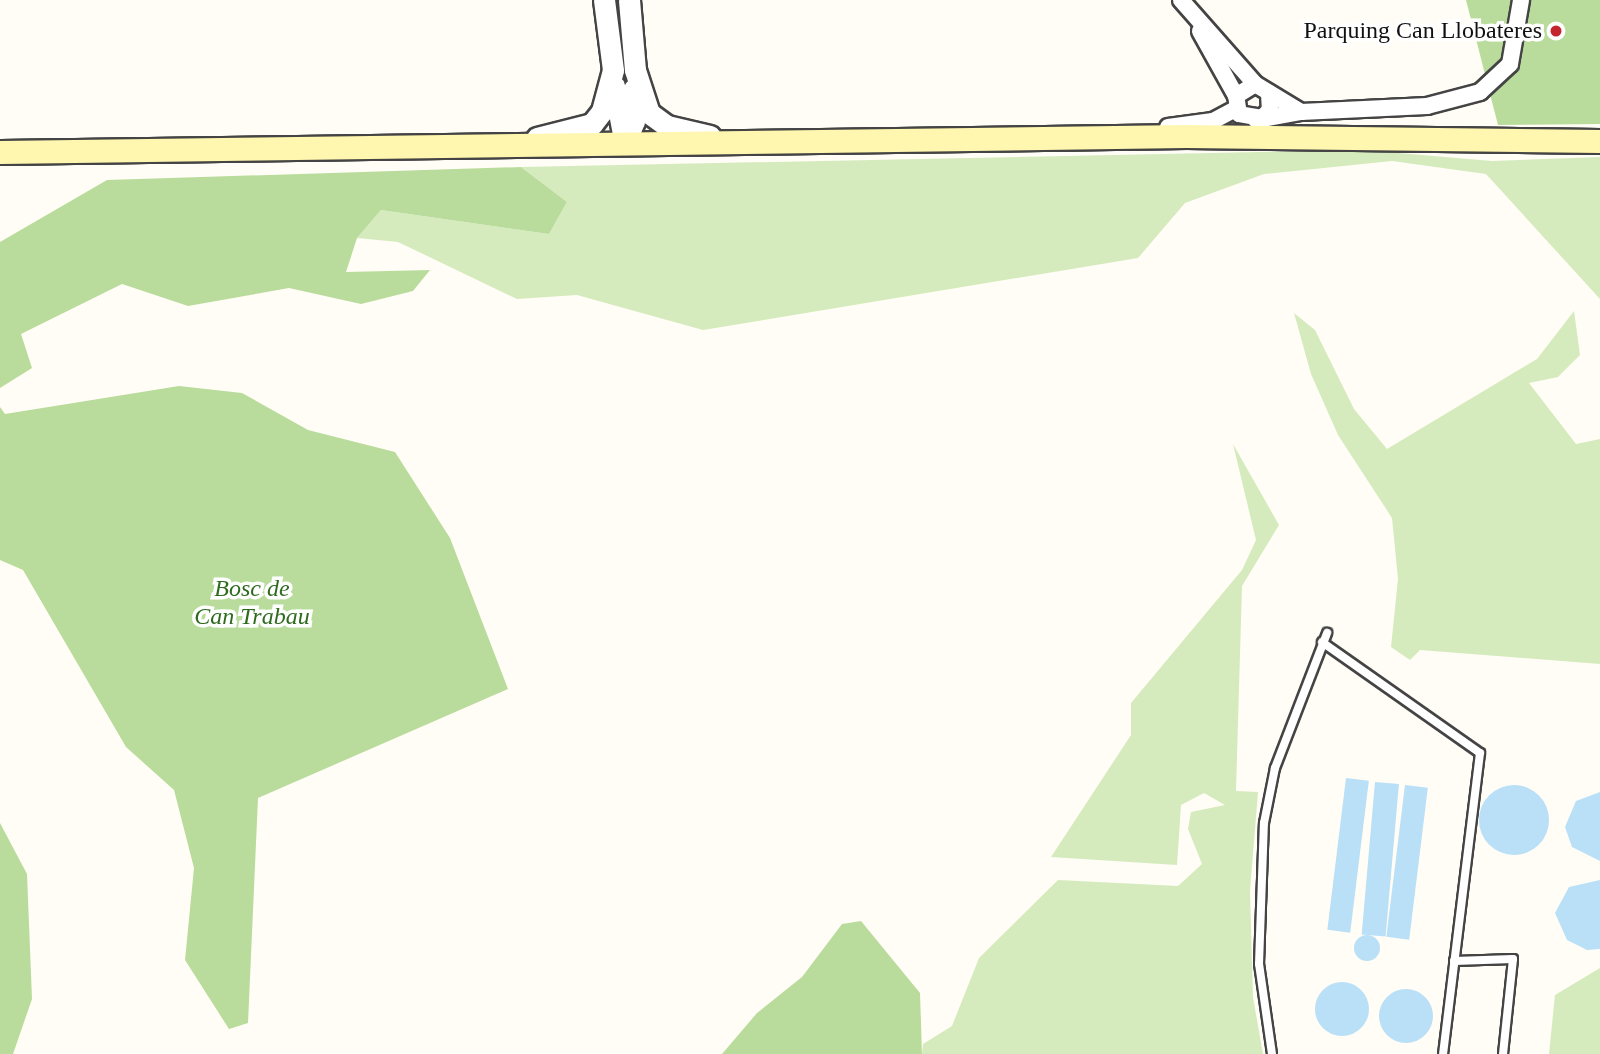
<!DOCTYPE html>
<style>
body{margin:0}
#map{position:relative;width:1600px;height:1054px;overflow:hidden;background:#fffdf5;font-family:Georgia,serif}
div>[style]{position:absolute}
.green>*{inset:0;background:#d5ebbd}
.forest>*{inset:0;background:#b9dc9c}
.water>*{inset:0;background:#b9e0f7;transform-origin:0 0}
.round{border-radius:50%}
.roads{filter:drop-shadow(2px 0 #444) drop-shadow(-2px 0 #444) drop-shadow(0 2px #444) drop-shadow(0 -2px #444)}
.service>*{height:8px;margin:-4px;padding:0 4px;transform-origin:4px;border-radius:4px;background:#fff}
.minor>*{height:16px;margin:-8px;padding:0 8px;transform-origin:8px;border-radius:8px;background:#fff}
.tertiary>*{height:21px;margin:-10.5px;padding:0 10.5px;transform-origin:10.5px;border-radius:10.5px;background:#fff}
.secondary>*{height:23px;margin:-11.5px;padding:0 11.5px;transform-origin:11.5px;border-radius:11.5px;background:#fff6b0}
.dots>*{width:19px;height:19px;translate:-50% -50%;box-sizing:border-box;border:4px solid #fff;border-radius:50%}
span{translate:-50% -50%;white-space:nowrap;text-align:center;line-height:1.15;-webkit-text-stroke:7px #fff;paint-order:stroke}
.poi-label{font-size:24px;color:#111}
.right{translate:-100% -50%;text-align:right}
.park-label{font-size:24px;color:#2f6b1f;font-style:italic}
</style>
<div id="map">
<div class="green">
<i style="clip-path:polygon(1363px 150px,1492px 161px,1600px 157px,1600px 299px,1486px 174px,1392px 161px,1264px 174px,1185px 203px,1138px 258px,703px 330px,577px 295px,517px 299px,398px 242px,357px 238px,381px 210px,549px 234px,567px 202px,521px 167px)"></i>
<i style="clip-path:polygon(1574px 311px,1580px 355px,1558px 377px,1529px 383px,1576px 444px,1600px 439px,1600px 664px,1420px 650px,1410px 660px,1391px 647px,1398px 579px,1392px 518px,1338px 435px,1311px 374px,1294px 313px,1315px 330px,1354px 409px,1387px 449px,1537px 359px)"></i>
<i style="clip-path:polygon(1233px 444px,1279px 525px,1242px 586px,1236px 791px,1258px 792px,1250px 891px,1253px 997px,1263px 1054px,922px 1054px,923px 1044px,952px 1026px,979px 958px,1058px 880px,1178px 886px,1202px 864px,1188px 829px,1191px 812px,1225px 805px,1204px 793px,1181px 805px,1177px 865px,1051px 857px,1131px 735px,1131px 703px,1242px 570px,1256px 540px)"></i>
<i style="clip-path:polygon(1600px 968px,1600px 1054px,1549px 1054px,1555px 995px)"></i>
</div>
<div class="forest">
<i style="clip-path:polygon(1466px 0,1600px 0,1600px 124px,1498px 125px)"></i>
<i style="clip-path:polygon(521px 167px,567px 202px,549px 234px,381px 210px,357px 238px,346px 272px,430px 270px,413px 291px,361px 304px,289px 288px,188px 306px,122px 284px,21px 334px,32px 368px,0 388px,0 242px,107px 180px)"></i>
<i style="clip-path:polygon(179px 386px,242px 393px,308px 430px,395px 452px,450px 538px,508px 689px,258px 798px,248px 1023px,229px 1029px,185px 960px,194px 868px,174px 790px,126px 747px,23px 570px,0 560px,0 407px,5px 414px)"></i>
<i style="clip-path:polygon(0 823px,27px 874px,32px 999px,13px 1054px,0 1054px)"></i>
<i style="clip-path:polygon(861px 921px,920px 993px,922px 1054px,722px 1054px,757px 1013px,802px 977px,842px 924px)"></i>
</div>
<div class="water">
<i style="left:1346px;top:778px;width:23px;height:153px;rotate:7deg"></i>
<i style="left:1375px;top:782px;width:24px;height:153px;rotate:5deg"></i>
<i style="left:1405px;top:785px;width:23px;height:153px;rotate:7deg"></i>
<i class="round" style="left:1479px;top:785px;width:70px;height:70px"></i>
<i style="clip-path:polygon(1600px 792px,1600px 861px,1572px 847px,1565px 827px,1576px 801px)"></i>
<i style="clip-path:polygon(1600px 880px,1600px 949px,1587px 950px,1567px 940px,1555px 913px,1569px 887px)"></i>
<i class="round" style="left:1354px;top:935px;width:26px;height:26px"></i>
<i class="round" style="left:1315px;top:982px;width:54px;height:54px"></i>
<i class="round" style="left:1379px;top:989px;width:54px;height:54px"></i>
</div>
<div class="roads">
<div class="service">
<i style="left:1322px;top:642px;width:193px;rotate:35.1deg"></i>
<i style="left:1480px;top:753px;width:303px;rotate:97deg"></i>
<i style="left:1454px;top:961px;width:59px;rotate:-1.9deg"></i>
<i style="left:1513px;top:959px;width:96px;rotate:96deg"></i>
<i style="left:1272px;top:1054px;width:91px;rotate:-98.2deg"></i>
<i style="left:1259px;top:964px;width:141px;rotate:-88deg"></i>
<i style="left:1264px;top:823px;width:56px;rotate:-78.7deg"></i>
<i style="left:1275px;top:768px;width:145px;rotate:-68.9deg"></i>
</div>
<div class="minor">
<i style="left:1181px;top:0;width:112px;rotate:48.6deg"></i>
<i style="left:1200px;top:31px;width:74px;rotate:61deg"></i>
<i style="left:1269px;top:93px;width:17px;rotate:87deg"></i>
<i style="left:1270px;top:110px;width:11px;rotate:135deg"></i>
<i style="left:1262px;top:118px;width:23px;rotate:-170deg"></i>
<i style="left:1239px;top:114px;width:18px;rotate:-99deg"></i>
<i style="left:1236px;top:96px;width:22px;rotate:-32deg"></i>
<i style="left:1255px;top:84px;width:54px;rotate:31.3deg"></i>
<i style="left:1256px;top:120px;width:46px;rotate:-10.1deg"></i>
<i style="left:1301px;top:112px;width:126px;rotate:-2.7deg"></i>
<i style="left:1427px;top:106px;width:55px;rotate:-14.8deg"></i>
<i style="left:1480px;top:92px;width:41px;rotate:-43deg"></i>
<i style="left:1510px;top:64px;width:65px;rotate:-80.2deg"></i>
<i style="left:1168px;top:127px;width:45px;rotate:-7.6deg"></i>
<i style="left:1213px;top:121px;width:26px;rotate:-28deg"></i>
</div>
<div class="tertiary">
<i style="left:629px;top:0;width:70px;rotate:85.1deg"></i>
<i style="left:635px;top:70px;width:45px;rotate:72deg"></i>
<i style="left:649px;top:113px;width:22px;rotate:36deg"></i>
<i style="left:667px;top:126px;width:44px;rotate:13.1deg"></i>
<i style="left:614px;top:86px;width:59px;rotate:79.3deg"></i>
<i style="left:537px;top:138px;width:57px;rotate:-14.3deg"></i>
<i style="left:592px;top:124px;width:16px;rotate:-52deg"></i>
<i style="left:602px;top:111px;width:42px;rotate:-75deg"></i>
<i style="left:613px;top:70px;width:71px;rotate:-97.3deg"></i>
<i style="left:625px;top:144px;width:25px;rotate:-69deg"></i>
<i style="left:634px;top:121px;width:32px;rotate:-90deg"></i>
</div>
<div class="secondary">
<i style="left:0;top:152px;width:1186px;rotate:-0.77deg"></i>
<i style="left:1186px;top:136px;width:414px;rotate:0.7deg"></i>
</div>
</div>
<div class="dots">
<i style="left:1556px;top:31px;background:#c4262e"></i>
</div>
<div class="poi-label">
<span class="right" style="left:1542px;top:31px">Parquing Can Llobateres</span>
</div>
<div class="park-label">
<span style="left:252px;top:603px">Bosc de<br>Can Trabau</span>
</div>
</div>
